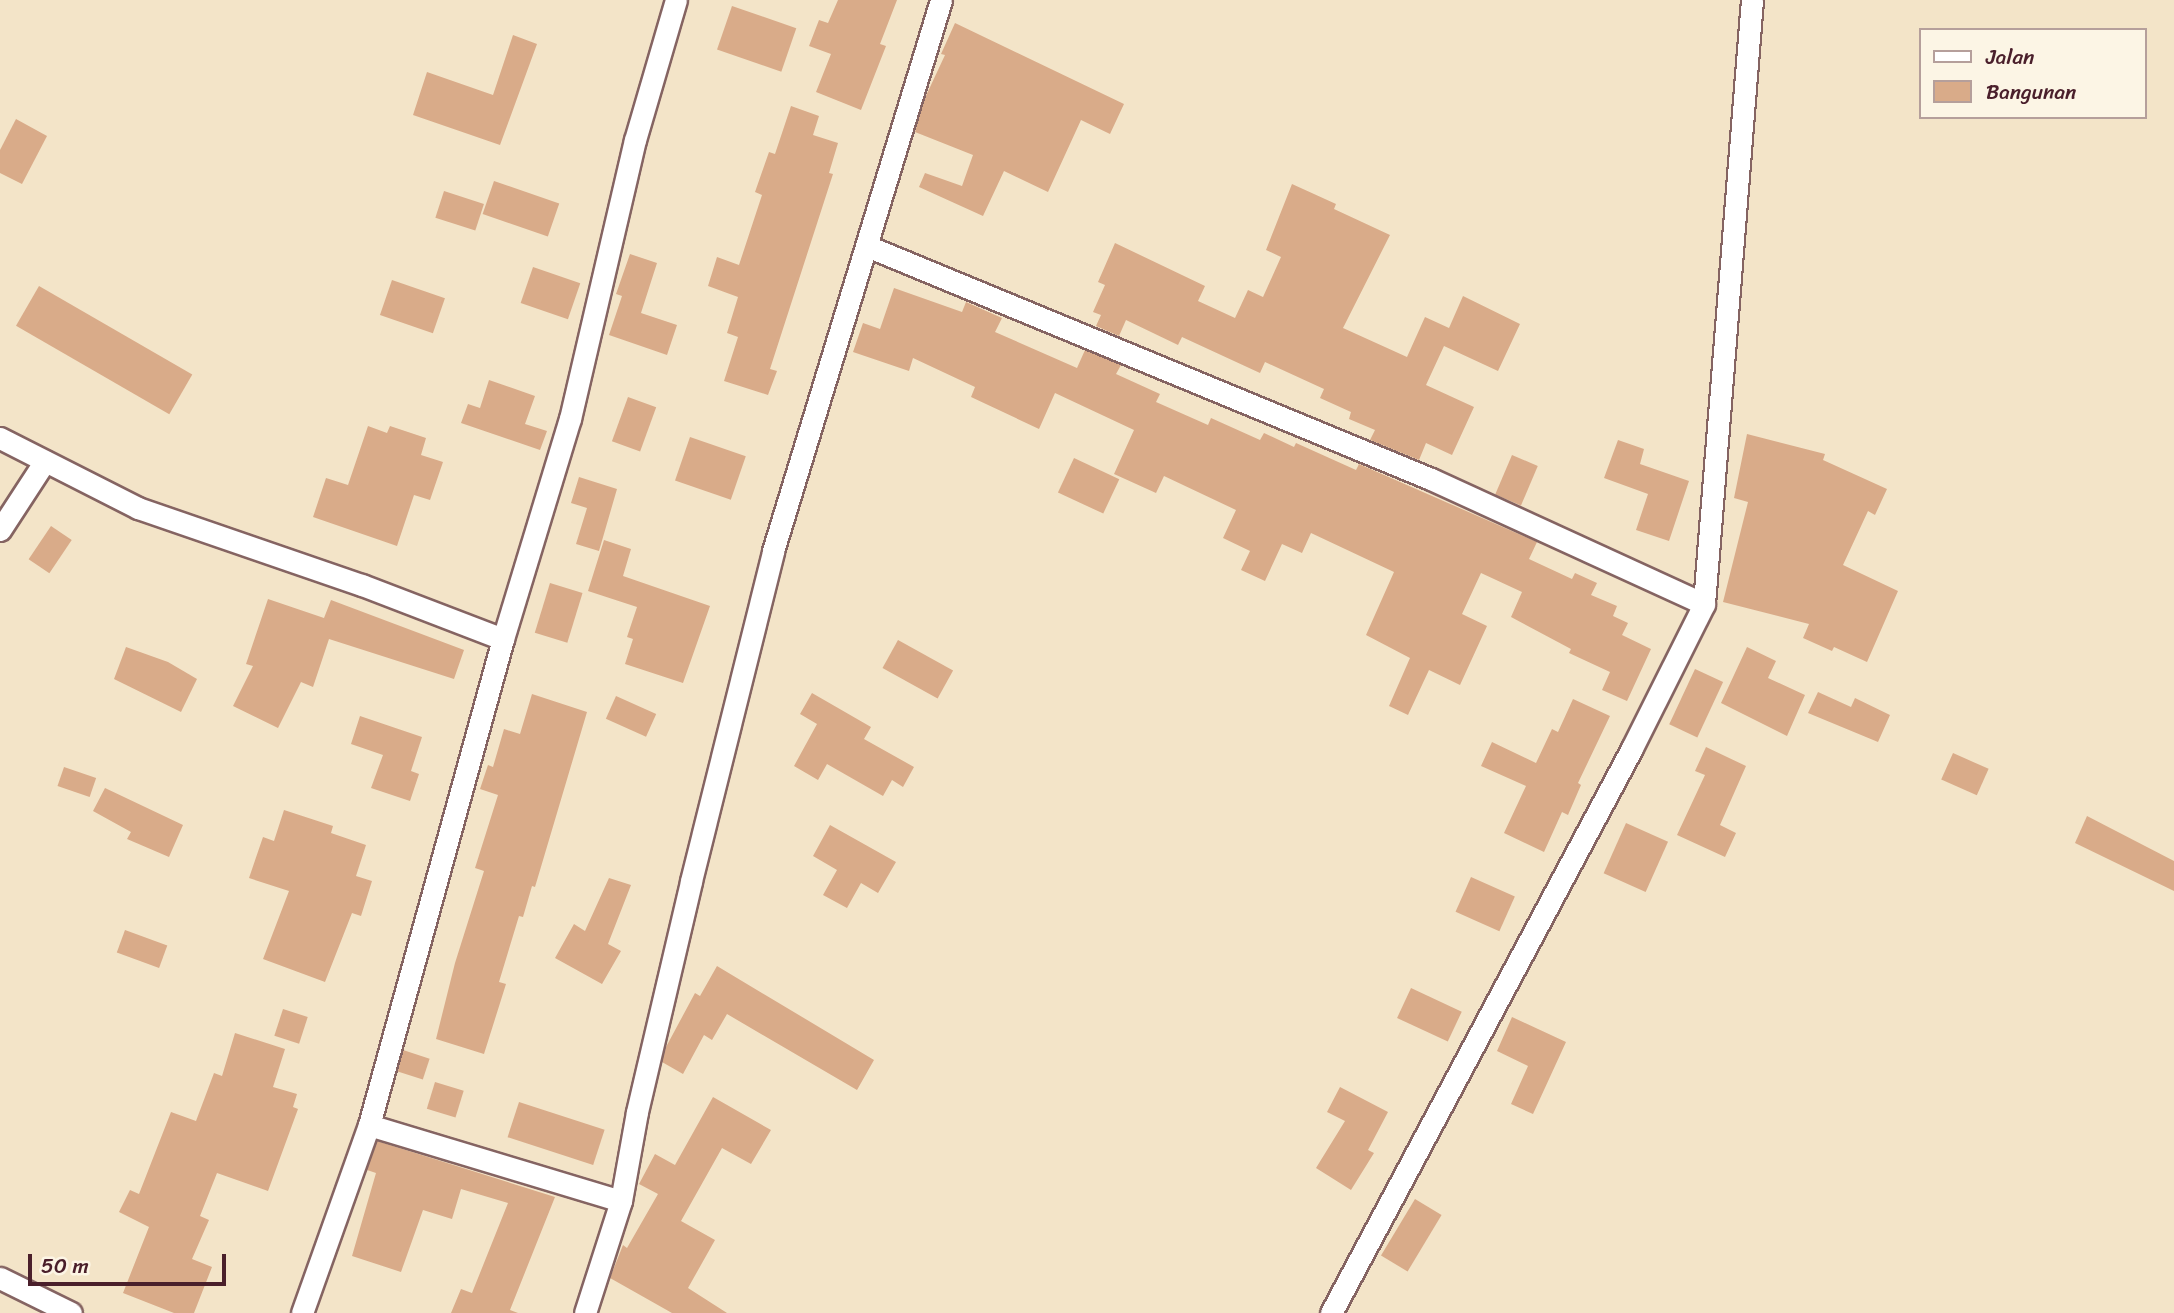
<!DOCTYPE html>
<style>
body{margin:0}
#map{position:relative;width:2174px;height:1313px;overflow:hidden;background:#f3e4c8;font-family:Sriracha,sans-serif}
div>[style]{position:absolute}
.building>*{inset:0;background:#d9ab89;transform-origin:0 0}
.roads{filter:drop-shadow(2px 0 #856462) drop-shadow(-2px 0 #856462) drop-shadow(0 2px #856462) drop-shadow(0 -2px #856462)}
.street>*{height:21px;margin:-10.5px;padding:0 10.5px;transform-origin:10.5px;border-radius:10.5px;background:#fff}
span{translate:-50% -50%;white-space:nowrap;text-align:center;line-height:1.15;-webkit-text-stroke:5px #fcf5e5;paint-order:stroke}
.legend{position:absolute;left:1919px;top:28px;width:228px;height:91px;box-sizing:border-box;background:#fcf5e5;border:2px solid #b59f9b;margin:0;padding:9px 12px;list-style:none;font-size:21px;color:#4a1f2b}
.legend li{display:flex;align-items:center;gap:14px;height:35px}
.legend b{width:35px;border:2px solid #b59f9b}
.scale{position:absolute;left:28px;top:1254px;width:198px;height:32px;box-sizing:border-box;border:4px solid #4a1f2b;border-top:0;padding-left:9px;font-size:21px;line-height:24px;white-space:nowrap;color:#4a1f2b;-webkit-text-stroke:5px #fcf5e5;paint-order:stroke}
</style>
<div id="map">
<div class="building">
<i style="clip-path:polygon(838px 0,897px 0,880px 44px,886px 46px,861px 110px,816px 92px,831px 54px,809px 46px,819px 20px,828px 23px)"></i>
<i style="left:732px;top:6px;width:68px;height:46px;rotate:19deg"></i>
<i style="clip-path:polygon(955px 23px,1124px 104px,1110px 134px,1081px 120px,1048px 192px,1004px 171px,983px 216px,919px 187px,925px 173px,962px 186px,973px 155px,915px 132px,924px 100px,945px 55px,941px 54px)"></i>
<i style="clip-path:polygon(513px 35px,537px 44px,500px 145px,413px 115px,427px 72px,493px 95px)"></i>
<i style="clip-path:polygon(791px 106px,819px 116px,813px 135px,838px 143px,829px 173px,833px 174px,770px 369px,777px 371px,768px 395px,724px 381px,738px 337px,727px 333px,738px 297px,708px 286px,717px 257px,739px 265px,762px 195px,755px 192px,769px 152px,775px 154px)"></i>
<i style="clip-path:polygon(16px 119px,47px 136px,22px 184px,0 173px,0 150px)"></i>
<i style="left:494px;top:181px;width:69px;height:35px;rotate:19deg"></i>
<i style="clip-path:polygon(1292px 184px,1336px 204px,1334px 209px,1390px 235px,1343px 328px,1407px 357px,1425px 317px,1449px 328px,1463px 296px,1520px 324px,1498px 371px,1444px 346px,1426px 385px,1474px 407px,1452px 455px,1426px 443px,1419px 460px,1370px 440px,1375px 430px,1349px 419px,1351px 412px,1320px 398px,1324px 389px,1265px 362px,1260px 373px,1182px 337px,1178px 345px,1126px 320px,1119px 336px,1096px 326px,1101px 315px,1093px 312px,1105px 285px,1098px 282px,1115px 243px,1205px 286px,1198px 301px,1235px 318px,1248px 290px,1263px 297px,1281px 257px,1266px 250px)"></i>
<i style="left:444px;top:191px;width:42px;height:28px;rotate:18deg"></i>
<i style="clip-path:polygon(630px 254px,657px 263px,641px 313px,677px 325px,667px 355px,609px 335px,622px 296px,616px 294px)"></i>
<i style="left:533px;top:267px;width:50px;height:38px;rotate:19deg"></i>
<i style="left:392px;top:280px;width:56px;height:37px;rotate:19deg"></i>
<i style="left:39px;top:286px;width:177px;height:46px;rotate:30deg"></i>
<i style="clip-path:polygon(894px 288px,962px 312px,966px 302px,1002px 318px,995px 332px,1077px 368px,1085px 350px,1121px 365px,1116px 374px,1160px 394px,1156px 402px,1208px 425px,1211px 418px,1260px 440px,1264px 433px,1294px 447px,1296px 443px,1356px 470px,1359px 464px,1537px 542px,1529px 559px,1572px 579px,1575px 573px,1597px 583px,1591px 595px,1617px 606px,1613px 616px,1628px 623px,1622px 635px,1651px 649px,1627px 701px,1602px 690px,1610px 672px,1569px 653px,1571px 649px,1511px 617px,1522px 592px,1481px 573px,1462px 614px,1487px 626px,1460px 685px,1429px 670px,1408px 715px,1389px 706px,1410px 658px,1366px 635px,1394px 572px,1311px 533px,1302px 553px,1282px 544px,1265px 581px,1241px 570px,1250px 551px,1223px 538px,1236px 510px,1164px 476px,1156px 493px,1114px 474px,1134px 430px,1055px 393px,1039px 429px,971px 397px,975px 387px,913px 358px,909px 371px,853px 352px,863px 323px,880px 329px)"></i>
<i style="clip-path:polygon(489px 380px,535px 396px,525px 424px,547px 431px,540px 450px,461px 423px,468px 404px,480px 408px)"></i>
<i style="left:628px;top:397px;width:30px;height:47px;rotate:20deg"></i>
<i style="clip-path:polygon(368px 426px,387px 433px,390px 426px,426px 438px,421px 455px,443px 462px,430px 500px,414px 495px,397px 546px,313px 517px,326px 478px,348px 485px)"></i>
<i style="clip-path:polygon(1747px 434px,1825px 454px,1823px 460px,1887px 489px,1875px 515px,1868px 511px,1843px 565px,1898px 591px,1867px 662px,1834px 647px,1832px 651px,1803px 638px,1809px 624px,1723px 602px,1748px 502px,1734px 498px)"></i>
<i style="left:690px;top:437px;width:59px;height:46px;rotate:19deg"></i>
<i style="clip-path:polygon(1618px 440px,1644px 449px,1640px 464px,1689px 481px,1669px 541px,1636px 530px,1648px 494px,1604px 478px)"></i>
<i style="left:1512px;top:455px;width:28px;height:43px;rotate:23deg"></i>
<i style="left:1074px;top:458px;width:50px;height:38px;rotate:25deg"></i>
<i style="clip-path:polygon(579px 477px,617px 489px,599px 551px,576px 544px,587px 508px,571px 503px)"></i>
<i style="left:51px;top:526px;width:25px;height:40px;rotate:34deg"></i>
<i style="clip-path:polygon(604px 540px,631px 549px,623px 576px,710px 606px,683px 683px,625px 664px,633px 639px,627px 637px,637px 607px,588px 591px)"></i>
<i style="left:550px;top:583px;width:34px;height:52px;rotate:17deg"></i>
<i style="clip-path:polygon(268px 599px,324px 618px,331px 600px,464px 650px,454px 679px,329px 639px,313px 687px,301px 682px,278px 728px,233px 706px,253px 666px,246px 664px)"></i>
<i style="left:898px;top:640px;width:63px;height:32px;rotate:29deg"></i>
<i style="clip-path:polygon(126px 647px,168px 662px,197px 679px,181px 712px,114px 679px)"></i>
<i style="clip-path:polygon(1747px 647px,1776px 661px,1768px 678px,1805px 695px,1787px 736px,1721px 703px)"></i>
<i style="left:1695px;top:669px;width:31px;height:61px;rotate:25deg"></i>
<i style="clip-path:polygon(1818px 692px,1851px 707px,1855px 698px,1890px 715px,1878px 742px,1808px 713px)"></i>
<i style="clip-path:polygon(812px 693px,871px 727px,864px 739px,914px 767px,903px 787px,892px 780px,883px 796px,827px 764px,818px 780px,794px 766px,817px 724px,800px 714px)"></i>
<i style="clip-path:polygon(532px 694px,587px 712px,535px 887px,532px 886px,523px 917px,519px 916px,499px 982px,506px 984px,484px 1054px,436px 1039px,455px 963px,484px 871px,475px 868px,498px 795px,480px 789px,488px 765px,493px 767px,504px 729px,520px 734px)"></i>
<i style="left:616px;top:696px;width:44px;height:25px;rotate:24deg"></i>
<i style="clip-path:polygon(1573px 699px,1610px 716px,1578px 783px,1581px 785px,1568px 815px,1562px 812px,1544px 852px,1504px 833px,1526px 786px,1481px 766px,1492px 742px,1536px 763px,1552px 729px,1558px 732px)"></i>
<i style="clip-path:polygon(360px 716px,422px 737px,411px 771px,419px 774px,410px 801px,371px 788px,383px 755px,351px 744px)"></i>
<i style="clip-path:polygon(1706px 747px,1746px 766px,1720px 825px,1736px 833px,1725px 857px,1677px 835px,1705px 775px,1695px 771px)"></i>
<i style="left:1953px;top:753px;width:39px;height:29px;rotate:24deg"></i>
<i style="left:64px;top:767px;width:34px;height:20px;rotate:19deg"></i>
<i style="clip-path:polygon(105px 788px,183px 825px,169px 857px,127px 839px,131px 832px,93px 811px)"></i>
<i style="clip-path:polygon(284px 810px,333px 826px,331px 833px,366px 845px,356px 876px,372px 881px,361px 916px,352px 913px,325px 982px,263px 959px,289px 891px,249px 878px,263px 837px,274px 841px)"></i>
<i style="clip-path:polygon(2087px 816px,2174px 861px,2174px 891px,2075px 843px)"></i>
<i style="left:1626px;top:823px;width:46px;height:55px;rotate:24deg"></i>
<i style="clip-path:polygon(830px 825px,896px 862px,878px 893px,861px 883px,847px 908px,823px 895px,837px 870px,813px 856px)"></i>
<i style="left:1471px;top:877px;width:48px;height:38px;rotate:24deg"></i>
<i style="clip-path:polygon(609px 878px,631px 885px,608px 944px,621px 951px,602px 984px,555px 958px,574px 924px,585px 931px)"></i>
<i style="left:125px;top:930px;width:45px;height:24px;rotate:20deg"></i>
<i style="clip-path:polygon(717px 966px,874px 1060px,857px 1090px,727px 1014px,712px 1040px,704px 1035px,683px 1074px,662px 1062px,666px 1047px,695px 993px,700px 996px)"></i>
<i style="left:1411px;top:988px;width:56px;height:33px;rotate:25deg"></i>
<i style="left:283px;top:1009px;width:26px;height:28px;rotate:18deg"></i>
<i style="clip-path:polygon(1512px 1017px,1566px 1042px,1533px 1114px,1511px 1104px,1528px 1066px,1497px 1051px)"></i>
<i style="clip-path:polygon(235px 1033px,285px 1049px,273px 1087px,297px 1094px,293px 1107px,298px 1109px,268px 1191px,217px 1173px,200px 1216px,209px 1220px,192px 1259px,212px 1267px,194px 1313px,174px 1313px,123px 1293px,149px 1227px,119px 1212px,130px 1190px,139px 1194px,171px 1112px,196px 1121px,214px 1073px,222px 1076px)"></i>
<i style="left:403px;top:1050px;width:28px;height:22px;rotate:18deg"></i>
<i style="left:435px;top:1082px;width:30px;height:28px;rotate:17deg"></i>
<i style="clip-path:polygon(1340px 1087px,1388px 1112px,1368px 1150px,1374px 1153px,1351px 1190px,1316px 1168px,1345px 1121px,1327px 1112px)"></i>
<i style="clip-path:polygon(713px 1097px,771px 1130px,751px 1164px,722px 1148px,681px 1221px,715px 1240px,688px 1288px,727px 1313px,672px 1313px,610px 1278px,623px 1245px,627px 1248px,658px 1194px,639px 1184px,655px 1154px,675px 1165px)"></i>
<i style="left:519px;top:1102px;width:90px;height:37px;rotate:18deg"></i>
<i style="clip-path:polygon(377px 1141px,555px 1197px,510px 1310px,518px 1313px,451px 1313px,461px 1289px,472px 1293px,508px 1203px,461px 1189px,452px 1219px,423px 1210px,401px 1272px,352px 1256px,376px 1173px,367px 1170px)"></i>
<i style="left:1415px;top:1199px;width:31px;height:66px;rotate:31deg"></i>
</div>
<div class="roads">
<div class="street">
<i style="left:867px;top:246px;width:610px;rotate:22.45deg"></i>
<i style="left:1431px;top:479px;width:300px;rotate:24.6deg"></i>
<i style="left:0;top:438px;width:155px;rotate:26.9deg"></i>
<i style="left:138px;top:508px;width:237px;rotate:19deg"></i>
<i style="left:362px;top:585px;width:151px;rotate:21deg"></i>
<i style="left:0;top:530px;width:82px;rotate:-56.9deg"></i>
<i style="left:369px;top:1125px;width:263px;rotate:16.8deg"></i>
<i style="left:0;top:1278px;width:79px;rotate:26.2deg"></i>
<i style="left:302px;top:1313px;width:200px;rotate:-70.4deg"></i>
<i style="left:369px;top:1125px;width:504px;rotate:-74.59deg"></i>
<i style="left:503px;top:639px;width:230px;rotate:-73.1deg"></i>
<i style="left:570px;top:419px;width:286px;rotate:-76.9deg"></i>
<i style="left:635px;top:140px;width:146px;rotate:-73.7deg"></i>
<i style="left:585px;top:1313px;width:118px;rotate:-72.2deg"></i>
<i style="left:621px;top:1201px;width:90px;rotate:-79.8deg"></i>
<i style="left:637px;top:1112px;width:237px;rotate:-76.8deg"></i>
<i style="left:691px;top:881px;width:340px;rotate:-76deg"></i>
<i style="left:773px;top:551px;width:576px;rotate:-73.04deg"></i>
<i style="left:1331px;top:1313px;width:640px;rotate:-61.95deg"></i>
<i style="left:1632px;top:748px;width:161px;rotate:-63.4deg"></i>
<i style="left:1704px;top:604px;width:606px;rotate:-85.46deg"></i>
</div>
</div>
<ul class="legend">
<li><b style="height:9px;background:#fff"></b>Jalan</li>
<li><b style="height:19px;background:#d9ab89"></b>Bangunan</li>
</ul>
<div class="scale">50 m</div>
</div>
